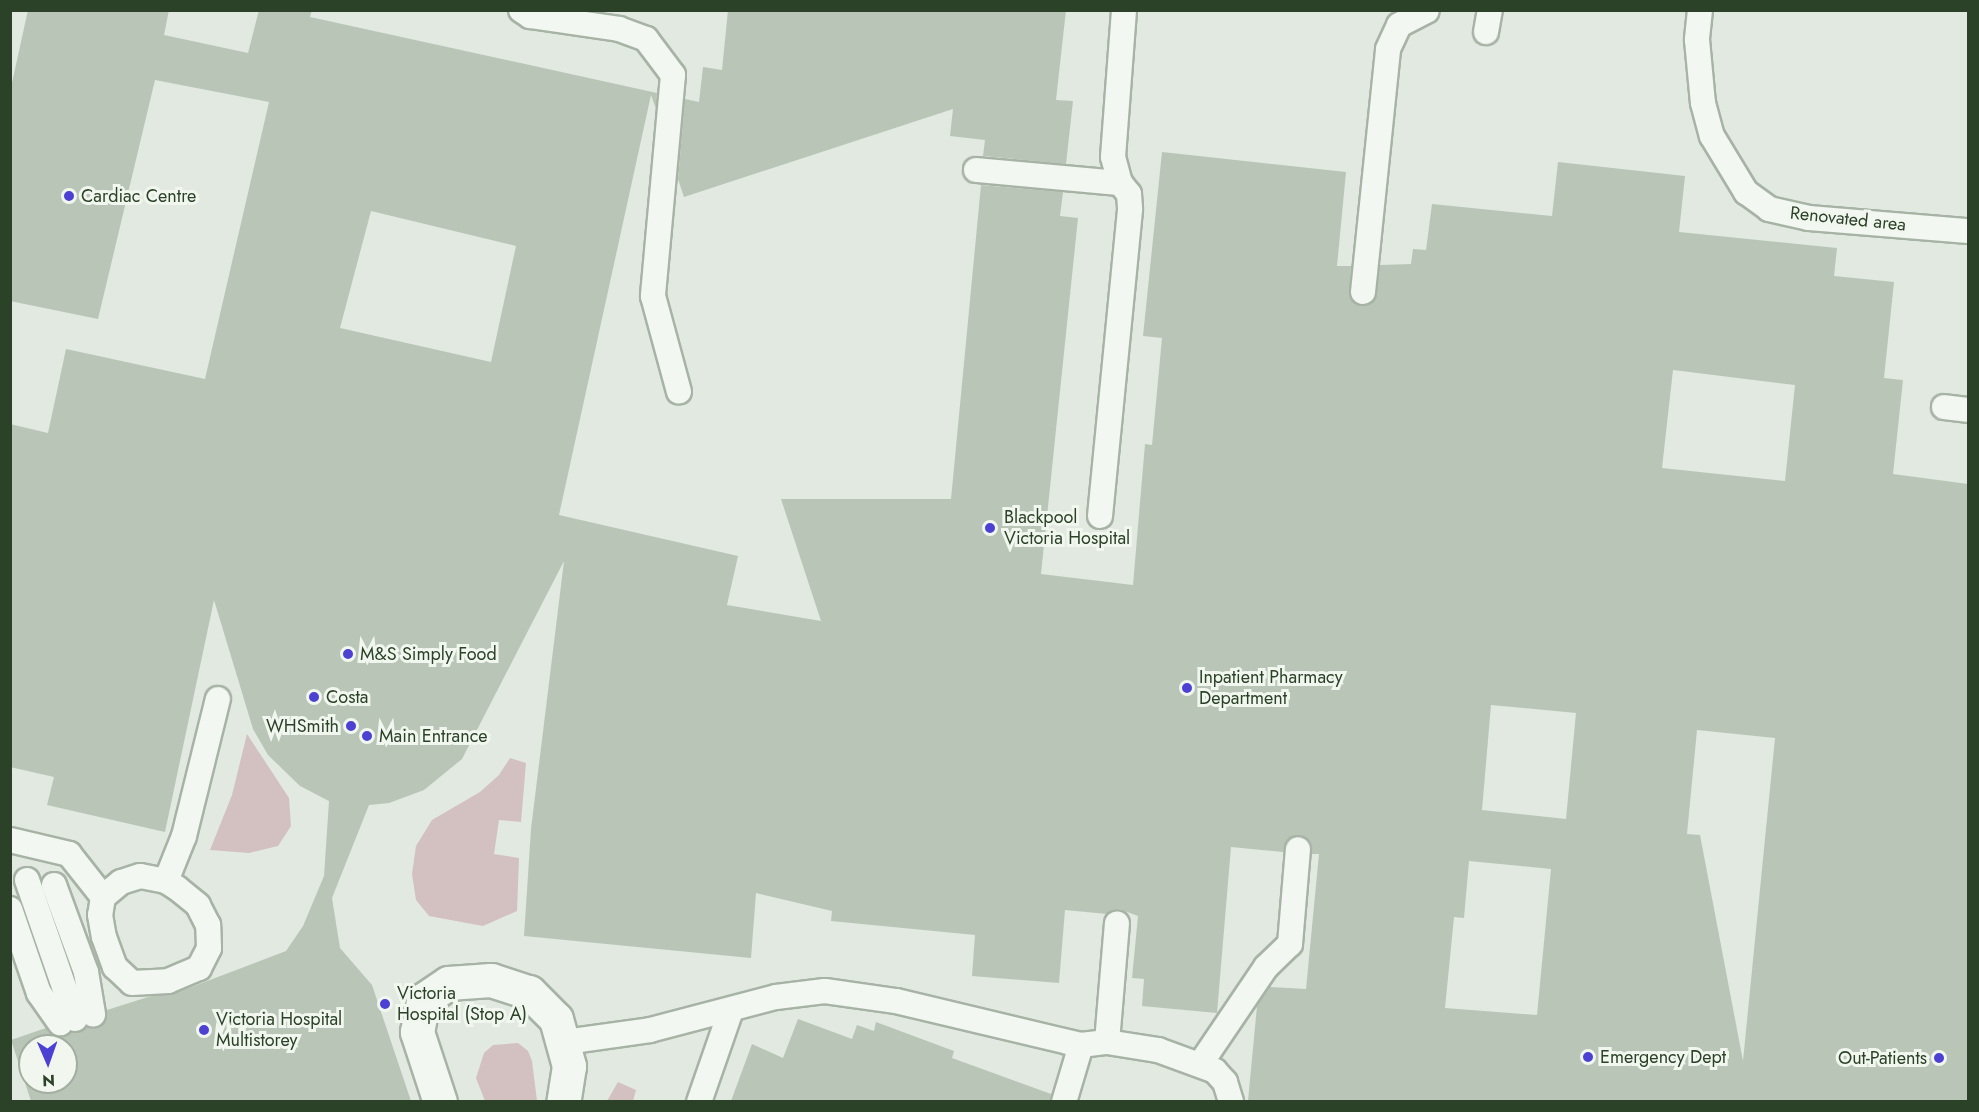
<!DOCTYPE html>
<style>
body{margin:0}
#map{position:relative;width:1979px;height:1112px;overflow:hidden;background:#e1e9e0;font-family:Jost,sans-serif}
div>[style]{position:absolute}
.green>*{inset:0;background:#d3c0c1}
.building>*{inset:0;background:#b9c6b7}
.roads{filter:drop-shadow(2px 0 #a7b3a5) drop-shadow(-2px 0 #a7b3a5) drop-shadow(0 2px #a7b3a5) drop-shadow(0 -2px #a7b3a5)}
.service>*{height:24px;margin:-12px;padding:0 12px;transform-origin:12px;border-radius:12px;background:#f3f7f2}
.minor>*{height:33px;margin:-16.5px;padding:0 16.5px;transform-origin:16.5px;border-radius:16.5px;background:#f3f7f2}
.dots>*{width:16px;height:16px;translate:-50% -50%;box-sizing:border-box;border:3px solid #f1f7ef;border-radius:50%}
span{translate:-50% -50%;white-space:nowrap;text-align:center;line-height:1.15;-webkit-text-stroke:6px #f1f7ef;paint-order:stroke}
.poi-label{font-size:18px;color:#2b4128}
.left{translate:0 -50%;text-align:left}
.right{translate:-100% -50%;text-align:right}
.street-label{font-size:18px;color:#2b4128}
.frame{position:absolute;inset:0;border:12px solid #2b4128;pointer-events:none}
.north{position:absolute;left:18px;top:1034px;width:60px;height:60px;box-sizing:border-box;background:#f1f7ef;border:2px solid #a2ae9f;border-radius:50%;rotate:178deg;font-size:16px;font-weight:700;line-height:24px;text-align:center;color:#2b4128}
.north::after{content:'';display:block;margin:auto;width:21px;height:27px;background:#4c41d2;clip-path:polygon(50% 0,100% 100%,50% 72%,0 100%)}
</style>
<div id="map">
<div class="green">
<i style="clip-path:polygon(247px 734px,289px 798px,291px 826px,278px 846px,249px 853px,210px 850px,232px 795px)"></i>
<i style="clip-path:polygon(510px 758px,526px 763px,521px 822px,499px 820px,494px 854px,519px 858px,517px 911px,483px 926px,429px 916px,416px 900px,412px 874px,416px 846px,432px 820px,480px 792px,499px 775px)"></i>
<i style="clip-path:polygon(518px 1043px,528px 1051px,532px 1061px,537px 1101px,485px 1101px,476px 1078px,484px 1053px,493px 1045px)"></i>
<i style="clip-path:polygon(618px 1082px,636px 1090px,633px 1101px,607px 1101px)"></i>
</div>
<div class="building">
<i style="clip-path:polygon(evenodd,28px 10px,169px 10px,164px 35px,248px 53px,259px 10px,312px 10px,310px 17px,657px 93px,656px 109px,651px 95px,559px 515px,738px 556px,727px 605px,821px 621px,781px 499px,951px 499px,981px 185px,1063px 192px,1060px 216px,1078px 218px,1041px 574px,1133px 585px,1145px 444px,1152px 445px,1162px 338px,1143px 336px,1162px 152px,1346px 172px,1337px 266px,1351px 266px,1350px 297px,1361px 306px,1375px 300px,1380px 265px,1411px 264px,1413px 249px,1426px 250px,1432px 204px,1552px 216px,1558px 162px,1685px 176px,1679px 232px,1837px 248px,1834px 276px,1894px 282px,1884px 378px,1903px 380px,1893px 474px,1968px 484px,1968px 1101px,1248px 1101px,1257px 1006px,1270px 987px,1306px 989px,1319px 854px,1312px 854px,1311px 842px,1300px 835px,1287px 840px,1283px 852px,1231px 847px,1217px 1013px,1142px 1006px,1144px 979px,1132px 978px,1138px 916px,1119px 909px,1107px 914px,1065px 910px,1059px 983px,972px 976px,975px 935px,831px 921px,832px 911px,756px 893px,751px 958px,524px 936px,531px 829px,564px 561px,462px 759px,424px 790px,389px 803px,369px 805px,332px 898px,340px 948px,372px 985px,411px 1101px,31px 1101px,11px 1040px,46px 1028px,61px 1037px,87px 1027px,96px 1028px,106px 1020px,107px 1010px,151px 996px,173px 994px,286px 951px,303px 926px,324px 876px,329px 801px,300px 786px,268px 755px,253px 729px,214px 600px,165px 832px,47px 805px,54px 777px,10px 767px,10px 424px,48px 433px,66px 349px,205px 379px,269px 102px,155px 80px,98px 319px,10px 301px,10px 92px,28px 10px,371px 211px,516px 246px,491px 362px,340px 328px,371px 211px,28px 10px,1673px 370px,1795px 385px,1785px 481px,1662px 468px,1673px 370px,28px 10px,1491px 705px,1576px 713px,1566px 819px,1482px 810px,1491px 705px,28px 10px,1697px 730px,1775px 738px,1743px 1061px,1700px 835px,1687px 834px,1697px 730px,28px 10px,1469px 861px,1551px 869px,1537px 1015px,1445px 1008px,1454px 917px,1464px 918px,1469px 861px,28px 10px,30px 1046px,66px 1046px,66px 1082px,30px 1082px,30px 1046px)"></i>
<i style="clip-path:polygon(728px 10px,1066px 10px,1056px 100px,1073px 101px,1066px 164px,983px 156px,985px 140px,950px 136px,953px 109px,684px 197px,678px 179px,685px 99px,699px 102px,703px 67px,722px 70px)"></i>
<i style="clip-path:polygon(798px 1019px,852px 1039px,857px 1025px,874px 1031px,876px 1022px,954px 1051px,952px 1058px,1051px 1094px,1050px 1101px,731px 1101px,752px 1044px,783px 1058px)"></i>
</div>
<div class="roads">
<div class="service">
<i style="left:521px;top:10px;width:11px;rotate:34deg"></i>
<i style="left:530px;top:16px;width:90px;rotate:8.3deg"></i>
<i style="left:619px;top:29px;width:29px;rotate:20deg"></i>
<i style="left:646px;top:39px;width:45px;rotate:53.1deg"></i>
<i style="left:673px;top:75px;width:222px;rotate:95.2deg"></i>
<i style="left:653px;top:296px;width:99px;rotate:74.8deg"></i>
<i style="left:1700px;top:10px;width:30px;rotate:96deg"></i>
<i style="left:1697px;top:40px;width:63px;rotate:84.6deg"></i>
<i style="left:1703px;top:103px;width:34px;rotate:75deg"></i>
<i style="left:1712px;top:136px;width:66px;rotate:58.7deg"></i>
<i style="left:1746px;top:192px;width:29px;rotate:36deg"></i>
<i style="left:1769px;top:209px;width:41px;rotate:12.7deg"></i>
<i style="left:1809px;top:218px;width:160px;rotate:4.7deg"></i>
<i style="left:1486px;top:32px;width:22px;rotate:-80deg"></i>
<i style="left:976px;top:170px;width:145px;rotate:5.2deg"></i>
<i style="left:1363px;top:292px;width:244px;rotate:-84.1deg"></i>
<i style="left:1388px;top:49px;width:26px;rotate:-65deg"></i>
<i style="left:1399px;top:25px;width:31px;rotate:-27deg"></i>
<i style="left:1944px;top:407px;width:24px;rotate:7deg"></i>
<i style="left:1100px;top:516px;width:309px;rotate:-84.4deg"></i>
<i style="left:1130px;top:208px;width:14px;rotate:-94deg"></i>
<i style="left:1129px;top:194px;width:14px;rotate:-129deg"></i>
<i style="left:1120px;top:183px;width:27px;rotate:-105deg"></i>
<i style="left:1113px;top:157px;width:147px;rotate:-85.7deg"></i>
<i style="left:10px;top:840px;width:61px;rotate:13.3deg"></i>
<i style="left:69px;top:854px;width:55px;rotate:51.7deg"></i>
<i style="left:103px;top:897px;width:18px;rotate:99deg"></i>
<i style="left:100px;top:915px;width:22px;rotate:80deg"></i>
<i style="left:104px;top:937px;width:32px;rotate:70deg"></i>
<i style="left:115px;top:967px;width:23px;rotate:43deg"></i>
<i style="left:132px;top:983px;width:36px;rotate:-3deg"></i>
<i style="left:168px;top:981px;width:34px;rotate:-23deg"></i>
<i style="left:199px;top:968px;width:22px;rotate:-63deg"></i>
<i style="left:209px;top:948px;width:23px;rotate:-92deg"></i>
<i style="left:208px;top:925px;width:22px;rotate:-117deg"></i>
<i style="left:198px;top:905px;width:27px;rotate:-141deg"></i>
<i style="left:177px;top:888px;width:13px;rotate:-148deg"></i>
<i style="left:166px;top:881px;width:26px;rotate:-169deg"></i>
<i style="left:140px;top:876px;width:20px;rotate:162deg"></i>
<i style="left:121px;top:882px;width:23px;rotate:140deg"></i>
<i style="left:27px;top:880px;width:147px;rotate:70.9deg"></i>
<i style="left:166px;top:881px;width:48px;rotate:-68.2deg"></i>
<i style="left:184px;top:836px;width:141px;rotate:-76.1deg"></i>
<i style="left:54px;top:885px;width:93px;rotate:69.8deg"></i>
<i style="left:86px;top:972px;width:43px;rotate:80.5deg"></i>
<i style="left:10px;top:909px;width:89px;rotate:71deg"></i>
<i style="left:39px;top:993px;width:37px;rotate:55deg"></i>
<i style="left:565px;top:1042px;width:86px;rotate:-8deg"></i>
<i style="left:650px;top:1030px;width:130px;rotate:-14.7deg"></i>
<i style="left:776px;top:997px;width:49px;rotate:-7deg"></i>
<i style="left:825px;top:991px;width:72px;rotate:8deg"></i>
<i style="left:896px;top:1001px;width:190px;rotate:13.4deg"></i>
<i style="left:1081px;top:1045px;width:26px;rotate:-7deg"></i>
<i style="left:1107px;top:1042px;width:52px;rotate:8.9deg"></i>
<i style="left:1158px;top:1050px;width:61px;rotate:20.2deg"></i>
<i style="left:1215px;top:1071px;width:15px;rotate:48deg"></i>
<i style="left:1225px;top:1082px;width:21px;rotate:73deg"></i>
<i style="left:1107px;top:1042px;width:119px;rotate:-85.2deg"></i>
<i style="left:1201px;top:1063px;width:116px;rotate:-55.9deg"></i>
<i style="left:1266px;top:967px;width:33px;rotate:-44deg"></i>
<i style="left:1290px;top:944px;width:95px;rotate:-85.2deg"></i>
<i style="left:699px;top:1102px;width:97px;rotate:-70.8deg"></i>
<i style="left:1064px;top:1102px;width:59px;rotate:-73.4deg"></i>
</div>
<div class="minor">
<i style="left:440px;top:1102px;width:74px;rotate:-108.2deg"></i>
<i style="left:417px;top:1032px;width:33px;rotate:-79deg"></i>
<i style="left:423px;top:1000px;width:30px;rotate:-34deg"></i>
<i style="left:448px;top:983px;width:43px;rotate:-4deg"></i>
<i style="left:491px;top:980px;width:40px;rotate:18deg"></i>
<i style="left:529px;top:992px;width:38px;rotate:45deg"></i>
<i style="left:556px;top:1019px;width:49px;rotate:74.5deg"></i>
<i style="left:569px;top:1066px;width:36px;rotate:99deg"></i>
</div>
</div>
<div class="dots">
<i style="left:69px;top:196px;background:#4c41d2"></i>
<i style="left:990px;top:528px;background:#4c41d2"></i>
<i style="left:348px;top:654px;background:#4c41d2"></i>
<i style="left:1187px;top:688px;background:#4c41d2"></i>
<i style="left:314px;top:697px;background:#4c41d2"></i>
<i style="left:351px;top:726px;background:#4c41d2"></i>
<i style="left:367px;top:736px;background:#4c41d2"></i>
<i style="left:385px;top:1004px;background:#4c41d2"></i>
<i style="left:204px;top:1030px;background:#4c41d2"></i>
<i style="left:1588px;top:1057px;background:#4c41d2"></i>
<i style="left:1939px;top:1058px;background:#4c41d2"></i>
</div>
<div class="poi-label">
<span class="left" style="left:81px;top:196px">Cardiac Centre</span>
<span class="left" style="left:1004px;top:528px">Blackpool<br>Victoria Hospital</span>
<span class="left" style="left:360px;top:654px">M&amp;S Simply Food</span>
<span class="left" style="left:1199px;top:688px">Inpatient Pharmacy<br>Department</span>
<span class="left" style="left:326px;top:697px">Costa</span>
<span class="right" style="left:339px;top:726px">WHSmith</span>
<span class="left" style="left:379px;top:736px">Main Entrance</span>
<span class="left" style="left:397px;top:1004px">Victoria<br>Hospital (Stop A)</span>
<span class="left" style="left:216px;top:1030px">Victoria Hospital<br>Multistorey</span>
<span class="left" style="left:1600px;top:1057px">Emergency Dept</span>
<span class="right" style="left:1927px;top:1058px">Out-Patients</span>
</div>
<div class="street-label">
<span style="left:1848px;top:219px;rotate:6deg">Renovated area</span>
</div>
<div class="frame"></div>
<div class="north">N</div>
</div>
